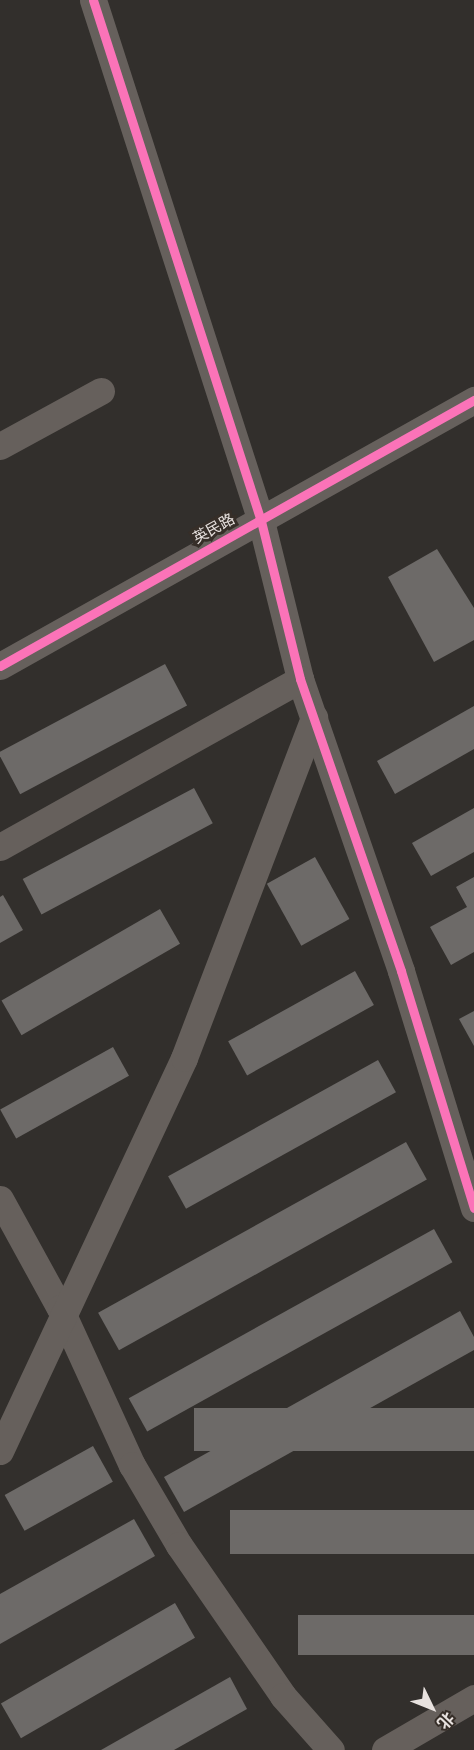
<!DOCTYPE html>
<meta charset="utf-8">
<style>
body{margin:0}
#map{position:relative;width:474px;height:1750px;overflow:hidden;background:#322f2c;font-family:Bitter,"Noto Sans SC",serif}
div>[style]{position:absolute}
.building>*{inset:0;background:#6d6a68;transform-origin:0 0}
.minor>*{height:27px;margin:-13.5px;padding:0 13.5px;transform-origin:13.5px;border-radius:13.5px;background:#66605c}
.cycleway>*{height:9px;margin:-4.5px;padding:0 4.5px;transform-origin:4.5px;border-radius:4.5px;background:#fb73b8}
span{translate:-50% -50%;white-space:nowrap;text-align:center;line-height:1.15;-webkit-text-stroke:6px #362e28;paint-order:stroke}
.street-label{font-size:15px;color:#e8e2df}
.north{position:absolute;left:402px;top:1678px;width:60px;height:60px;-webkit-text-stroke:4px #362e28;paint-order:stroke;rotate:133deg;font-size:16px;font-weight:700;line-height:24px;text-align:center;color:#e8e2df}
.north::after{content:'';display:block;margin:auto;width:21px;height:27px;background:#e8e2df;clip-path:polygon(50% 0,100% 100%,50% 72%,0 100%)}
</style>
<div id="map">
<div class="building">
<i style="clip-path:polygon(437px 549px,474px 608px,474px 640px,434px 662px,388px 577px)"></i>
<i style="left:165px;top:664px;width:47px;height:189px;rotate:62deg"></i>
<i style="clip-path:polygon(474px 706px,474px 749px,395px 794px,377px 761px)"></i>
<i style="left:194px;top:788px;width:40px;height:194px;rotate:62deg"></i>
<i style="clip-path:polygon(474px 808px,474px 852px,431px 876px,412px 843px)"></i>
<i style="left:315px;top:857px;width:71px;height:55px;rotate:61deg"></i>
<i style="clip-path:polygon(474px 877px,474px 952px,451px 965px,430px 927px,467px 907px,456px 887px)"></i>
<i style="clip-path:polygon(3px 895px,23px 930px,0 943px,0 897px)"></i>
<i style="left:160px;top:909px;width:40px;height:183px;rotate:60deg"></i>
<i style="left:355px;top:971px;width:39px;height:145px;rotate:61deg"></i>
<i style="clip-path:polygon(474px 1011px,474px 1046px,459px 1019px)"></i>
<i style="left:113px;top:1047px;width:33px;height:129px;rotate:61deg"></i>
<i style="left:378px;top:1060px;width:37px;height:240px;rotate:61deg"></i>
<i style="left:406px;top:1142px;width:43px;height:352px;rotate:61deg"></i>
<i style="left:434px;top:1229px;width:38px;height:349px;rotate:61deg"></i>
<i style="clip-path:polygon(460px 1311px,474px 1337px,474px 1350px,184px 1512px,164px 1477px)"></i>
<i style="left:474px;top:1408px;width:43px;height:280px;rotate:90deg"></i>
<i style="left:93px;top:1446px;width:41px;height:101px;rotate:61deg"></i>
<i style="left:474px;top:1510px;width:44px;height:244px;rotate:90deg"></i>
<i style="clip-path:polygon(134px 1519px,155px 1556px,0 1644px,0 1594px)"></i>
<i style="left:175px;top:1603px;width:40px;height:201px;rotate:60deg"></i>
<i style="left:474px;top:1615px;width:40px;height:176px;rotate:90deg"></i>
<i style="clip-path:polygon(230px 1677px,247px 1709px,174px 1750px,101px 1750px)"></i>
</div>
<div class="minor">
<i style="left:93px;top:0;width:547px;rotate:72.13deg"></i>
<i style="left:261px;top:521px;width:163px;rotate:76.1deg"></i>
<i style="left:300px;top:679px;width:309px;rotate:70.9deg"></i>
<i style="left:401px;top:971px;width:248px;rotate:72.9deg"></i>
<i style="left:0;top:446px;width:115px;rotate:-28.6deg"></i>
<i style="left:0;top:666px;width:544px;rotate:-29.3deg"></i>
<i style="left:0;top:847px;width:344px;rotate:-29.2deg"></i>
<i style="left:0;top:1199px;width:124px;rotate:61.2deg"></i>
<i style="left:60px;top:1308px;width:173px;rotate:65.4deg"></i>
<i style="left:132px;top:1465px;width:93px;rotate:59.6deg"></i>
<i style="left:179px;top:1545px;width:183px;rotate:55.4deg"></i>
<i style="left:283px;top:1696px;width:72px;rotate:48.4deg"></i>
<i style="left:0;top:1451px;width:434px;rotate:-64.9deg"></i>
<i style="left:184px;top:1058px;width:365px;rotate:-69.1deg"></i>
<i style="left:385px;top:1750px;width:103px;rotate:-30.3deg"></i>
</div>
<div class="cycleway">
<i style="left:93px;top:0;width:547px;rotate:72.13deg"></i>
<i style="left:261px;top:521px;width:163px;rotate:76.1deg"></i>
<i style="left:300px;top:679px;width:309px;rotate:70.9deg"></i>
<i style="left:401px;top:971px;width:248px;rotate:72.9deg"></i>
<i style="left:0;top:666px;width:544px;rotate:-29.3deg"></i>
</div>
<div class="street-label">
<span style="left:214px;top:529px;rotate:-29deg">英民路</span>
</div>
<div class="north">北</div>
</div>
